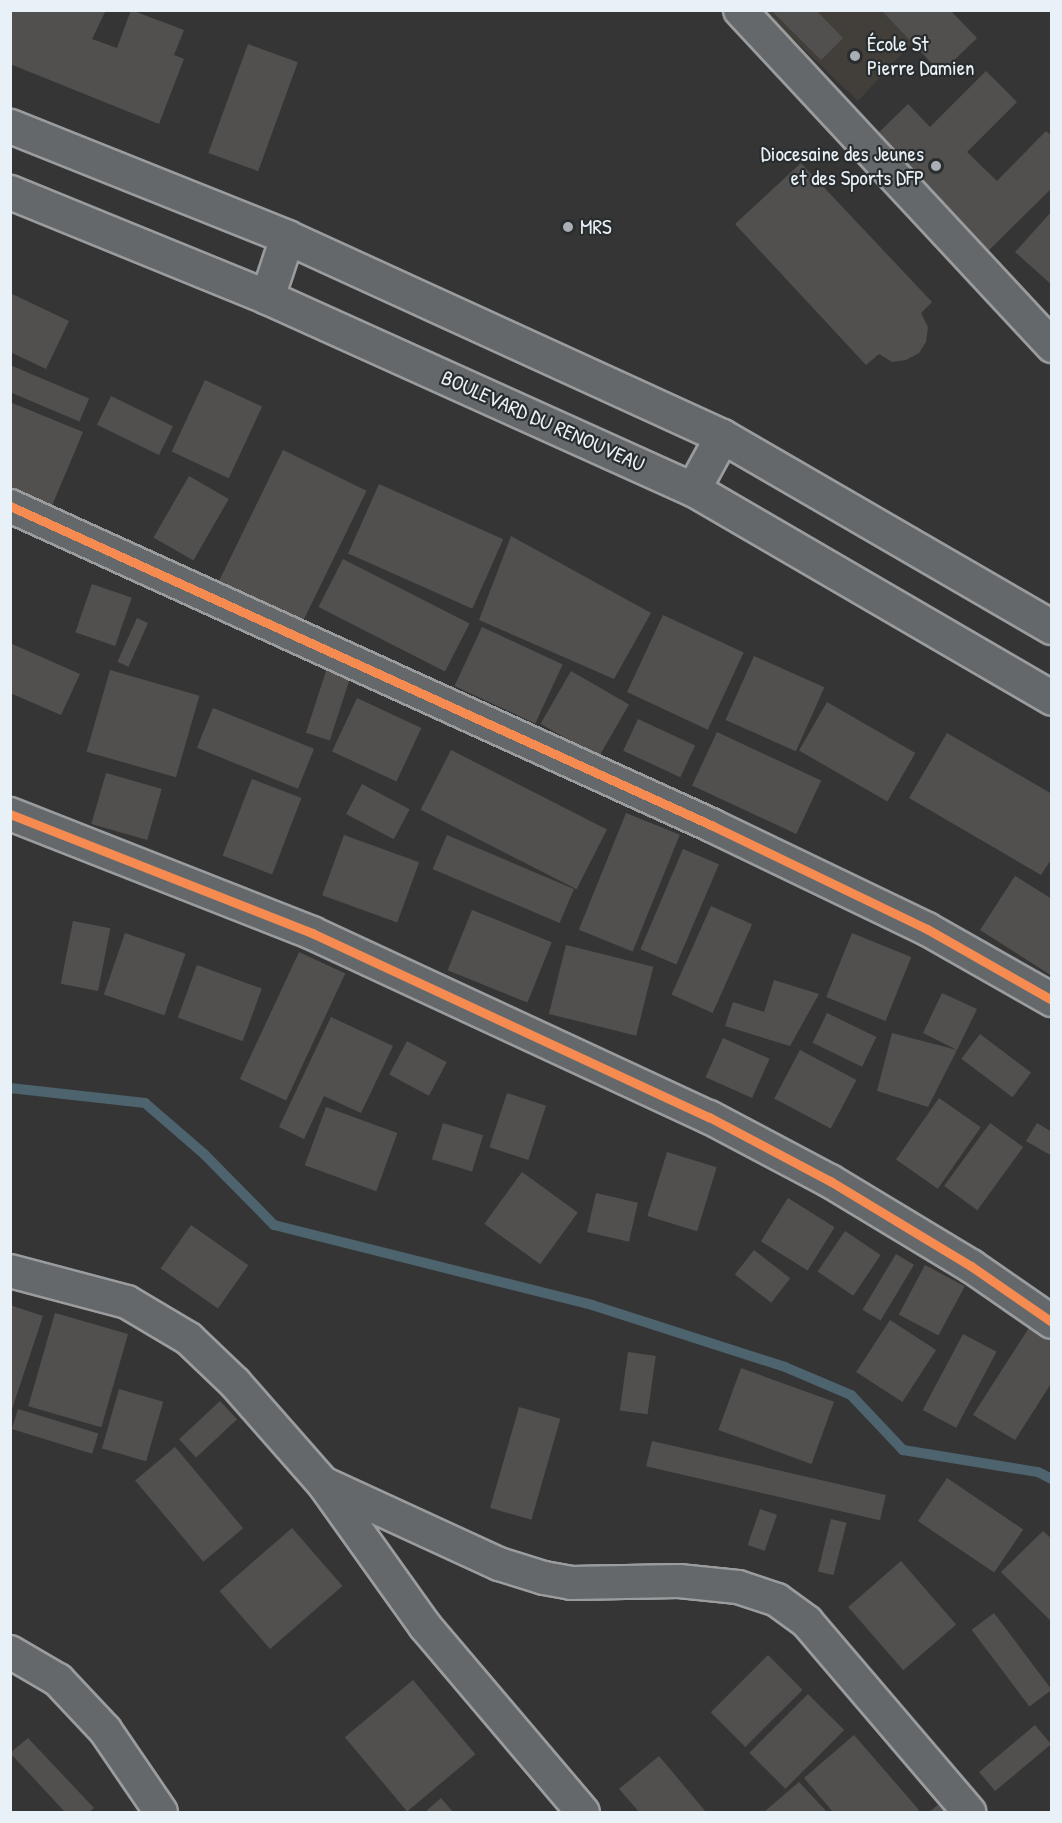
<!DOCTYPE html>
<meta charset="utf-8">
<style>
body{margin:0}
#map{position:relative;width:1062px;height:1823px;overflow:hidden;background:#353535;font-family:"Patrick Hand",sans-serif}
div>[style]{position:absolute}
.built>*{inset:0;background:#423f3a}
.stream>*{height:10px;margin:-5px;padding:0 5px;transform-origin:5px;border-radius:5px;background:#4d636e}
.building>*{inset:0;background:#52504f;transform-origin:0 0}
.roads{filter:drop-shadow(2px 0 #9a9c9e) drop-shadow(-2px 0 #9a9c9e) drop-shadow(0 2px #9a9c9e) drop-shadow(0 -2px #9a9c9e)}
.street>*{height:32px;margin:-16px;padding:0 16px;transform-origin:16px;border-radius:16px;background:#64686b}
.highway>*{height:33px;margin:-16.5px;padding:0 16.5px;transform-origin:16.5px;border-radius:16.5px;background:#64686b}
.cycleway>*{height:9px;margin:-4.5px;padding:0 4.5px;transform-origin:4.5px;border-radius:4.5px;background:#f68b52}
.dots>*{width:16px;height:16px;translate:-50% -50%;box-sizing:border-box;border:3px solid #2a2d2e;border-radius:50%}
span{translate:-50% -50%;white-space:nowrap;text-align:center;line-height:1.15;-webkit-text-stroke:4.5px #2a2d2e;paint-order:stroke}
.poi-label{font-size:21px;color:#e8f1f8}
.left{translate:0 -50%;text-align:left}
.right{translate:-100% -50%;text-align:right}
.street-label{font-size:21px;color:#e8f1f8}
.frame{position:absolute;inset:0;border:12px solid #e8f1f8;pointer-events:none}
</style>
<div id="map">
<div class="built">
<i style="clip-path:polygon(764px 11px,942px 11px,858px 101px)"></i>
</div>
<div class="stream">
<i style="left:10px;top:1088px;width:136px;rotate:6.3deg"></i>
<i style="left:145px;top:1103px;width:78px;rotate:40.8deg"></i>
<i style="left:204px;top:1154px;width:100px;rotate:45.4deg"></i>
<i style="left:274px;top:1225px;width:328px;rotate:14.1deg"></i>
<i style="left:592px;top:1305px;width:203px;rotate:17.8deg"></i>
<i style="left:785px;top:1367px;width:72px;rotate:23deg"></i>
<i style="left:851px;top:1395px;width:76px;rotate:46.6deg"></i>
<i style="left:903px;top:1450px;width:137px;rotate:9.3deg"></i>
<i style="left:1038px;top:1472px;width:16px;rotate:27deg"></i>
</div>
<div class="building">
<i style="clip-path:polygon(10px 10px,106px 10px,92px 39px,117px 48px,131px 10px,184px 30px,174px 55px,184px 59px,159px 124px,10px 64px)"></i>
<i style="clip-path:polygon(771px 10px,816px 10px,843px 38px,821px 60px)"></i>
<i style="clip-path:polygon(881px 10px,950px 10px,977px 38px,941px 73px)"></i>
<i style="left:248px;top:44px;width:53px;height:116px;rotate:20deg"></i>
<i style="clip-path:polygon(986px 71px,1017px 102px,967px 152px,997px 181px,1046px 131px,1052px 136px,1052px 188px,981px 258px,867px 144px,908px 104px,930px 127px)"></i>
<i style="clip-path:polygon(801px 163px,932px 302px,921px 313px,928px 327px,926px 342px,919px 353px,906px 360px,892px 362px,879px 354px,866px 365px,735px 224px)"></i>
<i style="clip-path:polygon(1052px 211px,1052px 285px,1015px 252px)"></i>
<i style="clip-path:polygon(10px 293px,69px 321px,46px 369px,10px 352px)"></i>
<i style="left:10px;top:365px;width:86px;height:25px;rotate:23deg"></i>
<i style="left:205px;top:380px;width:63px;height:79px;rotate:25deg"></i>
<i style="left:111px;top:396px;width:69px;height:32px;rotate:26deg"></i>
<i style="clip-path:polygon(10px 402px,83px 432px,51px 508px,10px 491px)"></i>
<i style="left:283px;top:450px;width:93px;height:147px;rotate:26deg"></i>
<i style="left:189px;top:476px;width:46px;height:71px;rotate:30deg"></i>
<i style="left:379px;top:484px;width:136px;height:76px;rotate:24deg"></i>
<i style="clip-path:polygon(511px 536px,651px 613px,614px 679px,479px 620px)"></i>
<i style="left:343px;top:559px;width:142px;height:54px;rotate:27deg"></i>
<i style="left:92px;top:584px;width:42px;height:51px;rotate:19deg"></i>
<i style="left:663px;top:615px;width:89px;height:85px;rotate:25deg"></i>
<i style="left:137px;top:618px;width:12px;height:48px;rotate:24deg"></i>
<i style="left:482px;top:627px;width:89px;height:65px;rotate:25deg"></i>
<i style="clip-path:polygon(10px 643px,80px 674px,61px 715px,10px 693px)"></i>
<i style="left:754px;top:656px;width:77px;height:70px;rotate:24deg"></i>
<i style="left:327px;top:668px;width:25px;height:68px;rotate:18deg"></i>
<i style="left:110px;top:670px;width:93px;height:85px;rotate:16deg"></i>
<i style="left:571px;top:671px;width:67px;height:61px;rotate:30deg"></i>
<i style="left:357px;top:698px;width:71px;height:59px;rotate:25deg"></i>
<i style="left:827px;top:702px;width:102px;height:56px;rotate:30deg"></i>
<i style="left:213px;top:708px;width:109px;height:43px;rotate:22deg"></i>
<i style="left:638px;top:719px;width:63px;height:35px;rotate:25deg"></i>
<i style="left:717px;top:732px;width:115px;height:59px;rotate:25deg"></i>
<i style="clip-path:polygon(947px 733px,1052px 794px,1052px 858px,1041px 875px,909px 798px)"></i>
<i style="left:451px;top:750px;width:175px;height:67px;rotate:27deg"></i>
<i style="left:106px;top:773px;width:58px;height:53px;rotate:16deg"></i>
<i style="left:252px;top:779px;width:53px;height:82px;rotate:21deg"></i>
<i style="left:362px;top:784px;width:54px;height:34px;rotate:28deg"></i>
<i style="left:626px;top:813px;width:58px;height:126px;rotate:22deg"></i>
<i style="left:344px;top:835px;width:80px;height:64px;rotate:20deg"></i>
<i style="left:447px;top:835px;width:138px;height:37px;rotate:23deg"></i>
<i style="left:683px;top:849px;width:39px;height:109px;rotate:23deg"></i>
<i style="clip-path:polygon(1015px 876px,1052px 899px,1052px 976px,980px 930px)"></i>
<i style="left:711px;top:906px;width:45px;height:97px;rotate:24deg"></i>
<i style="left:472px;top:910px;width:86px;height:65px;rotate:22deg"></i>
<i style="left:73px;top:921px;width:38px;height:64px;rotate:11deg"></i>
<i style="left:125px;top:933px;width:64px;height:65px;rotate:19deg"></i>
<i style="left:852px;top:933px;width:64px;height:69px;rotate:22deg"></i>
<i style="left:566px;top:945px;width:90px;height:71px;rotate:14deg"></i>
<i style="left:299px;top:952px;width:51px;height:140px;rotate:25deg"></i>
<i style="left:197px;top:965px;width:69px;height:56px;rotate:20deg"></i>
<i style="clip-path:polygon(774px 980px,819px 994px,790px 1046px,725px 1026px,733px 1002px,764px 1012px)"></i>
<i style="clip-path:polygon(942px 993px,977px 1009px,957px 1050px,928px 1107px,877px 1091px,892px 1033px,957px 1050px,923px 1033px)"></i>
<i style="left:827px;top:1013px;width:55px;height:33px;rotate:26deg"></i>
<i style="clip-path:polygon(331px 1017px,393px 1046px,361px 1113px,324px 1096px,304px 1139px,279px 1127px)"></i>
<i style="left:980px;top:1034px;width:64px;height:31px;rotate:37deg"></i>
<i style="left:723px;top:1038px;width:51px;height:43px;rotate:24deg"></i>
<i style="left:407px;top:1041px;width:45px;height:38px;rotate:28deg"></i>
<i style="left:800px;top:1050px;width:64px;height:55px;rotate:28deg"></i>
<i style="left:507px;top:1093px;width:41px;height:57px;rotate:18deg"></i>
<i style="left:939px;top:1098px;width:51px;height:75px;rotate:35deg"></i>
<i style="left:326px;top:1107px;width:76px;height:62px;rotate:20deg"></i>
<i style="left:443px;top:1123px;width:42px;height:38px;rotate:17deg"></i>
<i style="left:990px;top:1123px;width:41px;height:78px;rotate:36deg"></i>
<i style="clip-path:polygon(1037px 1123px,1052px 1132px,1052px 1156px,1026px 1141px)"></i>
<i style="left:667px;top:1152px;width:52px;height:67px;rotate:17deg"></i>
<i style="left:522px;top:1172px;width:69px;height:64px;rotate:36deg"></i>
<i style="left:596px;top:1193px;width:43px;height:40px;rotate:13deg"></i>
<i style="left:788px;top:1198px;width:55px;height:51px;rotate:32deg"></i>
<i style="left:191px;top:1225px;width:70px;height:53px;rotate:35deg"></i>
<i style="left:845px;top:1231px;width:43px;height:49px;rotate:34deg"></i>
<i style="left:754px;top:1250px;width:46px;height:31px;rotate:38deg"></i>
<i style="left:896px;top:1254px;width:21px;height:65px;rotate:31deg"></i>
<i style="left:925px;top:1265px;width:45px;height:56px;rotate:28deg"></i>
<i style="clip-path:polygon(10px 1305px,43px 1316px,11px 1412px,10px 1412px)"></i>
<i style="left:55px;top:1313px;width:76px;height:97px;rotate:16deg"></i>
<i style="left:890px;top:1320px;width:55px;height:62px;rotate:33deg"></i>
<i style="clip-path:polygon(1032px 1323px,1052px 1336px,1052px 1382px,1015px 1440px,973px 1415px)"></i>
<i style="left:963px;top:1334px;width:38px;height:86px;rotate:28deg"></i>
<i style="left:628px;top:1352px;width:28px;height:59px;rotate:8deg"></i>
<i style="left:741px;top:1368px;width:99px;height:66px;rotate:20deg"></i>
<i style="left:119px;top:1389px;width:46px;height:62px;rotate:16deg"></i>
<i style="left:220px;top:1401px;width:25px;height:56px;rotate:47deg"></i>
<i style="left:519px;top:1407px;width:43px;height:105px;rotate:16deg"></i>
<i style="left:18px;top:1409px;width:84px;height:21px;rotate:17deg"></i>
<i style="left:652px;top:1441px;width:240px;height:26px;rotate:13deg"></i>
<i style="left:175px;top:1447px;width:106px;height:52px;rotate:50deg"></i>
<i style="left:947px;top:1478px;width:92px;height:52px;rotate:34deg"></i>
<i style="left:760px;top:1509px;width:18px;height:38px;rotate:19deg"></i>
<i style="left:831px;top:1519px;width:16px;height:54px;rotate:14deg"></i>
<i style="left:292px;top:1528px;width:77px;height:96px;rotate:49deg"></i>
<i style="clip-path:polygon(1043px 1531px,1052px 1539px,1052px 1622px,1001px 1572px)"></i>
<i style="left:901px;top:1561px;width:84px;height:70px;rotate:49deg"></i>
<i style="left:994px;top:1613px;width:96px;height:28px;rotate:53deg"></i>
<i style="left:768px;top:1655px;width:49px;height:81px;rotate:45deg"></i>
<i style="left:413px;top:1680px;width:97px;height:89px;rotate:50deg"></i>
<i style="left:808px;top:1694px;width:51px;height:83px;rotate:45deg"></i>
<i style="left:1035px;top:1725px;width:25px;height:73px;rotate:50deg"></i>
<i style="clip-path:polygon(854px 1735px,919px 1810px,916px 1812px,833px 1812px,804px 1778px)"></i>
<i style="clip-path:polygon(28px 1738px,94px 1808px,89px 1812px,65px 1812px,10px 1753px)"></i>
<i style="clip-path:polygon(659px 1756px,706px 1812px,639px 1812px,619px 1789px)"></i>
<i style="clip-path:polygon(799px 1782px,827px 1812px,764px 1812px)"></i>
<i style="clip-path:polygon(441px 1798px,453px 1812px,425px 1812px)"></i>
<i style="clip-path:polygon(938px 1805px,945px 1812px,929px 1812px)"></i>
</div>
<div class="roads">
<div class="street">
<i style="left:740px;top:10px;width:459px;rotate:47.1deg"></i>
<i style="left:10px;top:506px;width:772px;rotate:24.47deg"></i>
<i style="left:713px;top:826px;width:237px;rotate:25.7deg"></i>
<i style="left:927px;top:929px;width:144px;rotate:29.6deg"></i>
<i style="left:10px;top:814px;width:325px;rotate:21.5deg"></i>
<i style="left:312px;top:933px;width:438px;rotate:24.9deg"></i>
<i style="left:709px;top:1117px;width:137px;rotate:27.9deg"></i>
<i style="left:830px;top:1181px;width:165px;rotate:31.1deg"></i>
<i style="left:971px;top:1266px;width:98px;rotate:34.7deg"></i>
<i style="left:10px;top:1271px;width:121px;rotate:14.8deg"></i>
<i style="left:127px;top:1302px;width:72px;rotate:30.8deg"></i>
<i style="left:189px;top:1339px;width:64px;rotate:43.7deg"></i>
<i style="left:235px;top:1383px;width:133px;rotate:48.7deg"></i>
<i style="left:323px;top:1483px;width:176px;rotate:54.5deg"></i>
<i style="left:425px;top:1626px;width:244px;rotate:49.7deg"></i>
<i style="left:325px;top:1484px;width:192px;rotate:24.7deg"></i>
<i style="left:499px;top:1564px;width:47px;rotate:17.3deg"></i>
<i style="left:544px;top:1578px;width:27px;rotate:10deg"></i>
<i style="left:571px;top:1583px;width:108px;rotate:-1.1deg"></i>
<i style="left:679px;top:1581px;width:59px;rotate:5.8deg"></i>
<i style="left:738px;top:1587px;width:41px;rotate:18.4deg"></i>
<i style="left:777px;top:1600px;width:37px;rotate:36deg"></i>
<i style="left:807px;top:1622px;width:250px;rotate:49.5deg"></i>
<i style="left:10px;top:1652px;width:56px;rotate:30.3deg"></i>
<i style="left:58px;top:1680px;width:69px;rotate:46.8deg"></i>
<i style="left:105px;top:1730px;width:99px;rotate:55.7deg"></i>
</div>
<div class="highway">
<i style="left:10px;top:126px;width:298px;rotate:21.8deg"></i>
<i style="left:287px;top:237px;width:478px;rotate:24.6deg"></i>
<i style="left:722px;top:436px;width:381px;rotate:30.1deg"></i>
<i style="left:10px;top:192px;width:278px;rotate:22.2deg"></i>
<i style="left:267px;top:297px;width:467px;rotate:24.3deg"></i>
<i style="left:693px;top:489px;width:415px;rotate:30.2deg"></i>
<i style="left:267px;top:297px;width:63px;rotate:-71.6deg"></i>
<i style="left:693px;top:489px;width:60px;rotate:-61.3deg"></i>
</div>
</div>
<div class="cycleway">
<i style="left:10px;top:506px;width:772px;rotate:24.47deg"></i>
<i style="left:713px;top:826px;width:237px;rotate:25.7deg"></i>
<i style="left:927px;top:929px;width:144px;rotate:29.6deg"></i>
<i style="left:10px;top:814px;width:325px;rotate:21.5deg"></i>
<i style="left:312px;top:933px;width:438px;rotate:24.9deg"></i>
<i style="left:709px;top:1117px;width:137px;rotate:27.9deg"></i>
<i style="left:830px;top:1181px;width:165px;rotate:31.1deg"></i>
<i style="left:971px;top:1266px;width:98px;rotate:34.7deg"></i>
</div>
<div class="dots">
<i style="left:855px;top:56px;background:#a9afb4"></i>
<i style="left:936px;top:166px;background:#a9afb4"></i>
<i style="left:568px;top:227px;background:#a9afb4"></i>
</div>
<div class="poi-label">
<span class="left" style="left:867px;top:56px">École St<br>Pierre Damien</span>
<span class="right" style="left:924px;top:166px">Diocesaine des Jeunes<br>et des Sports DFP</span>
<span class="left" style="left:580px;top:227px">MRS</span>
</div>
<div class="street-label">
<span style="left:543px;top:421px;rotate:24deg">BOULEVARD DU RENOUVEAU</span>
</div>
<div class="frame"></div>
</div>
